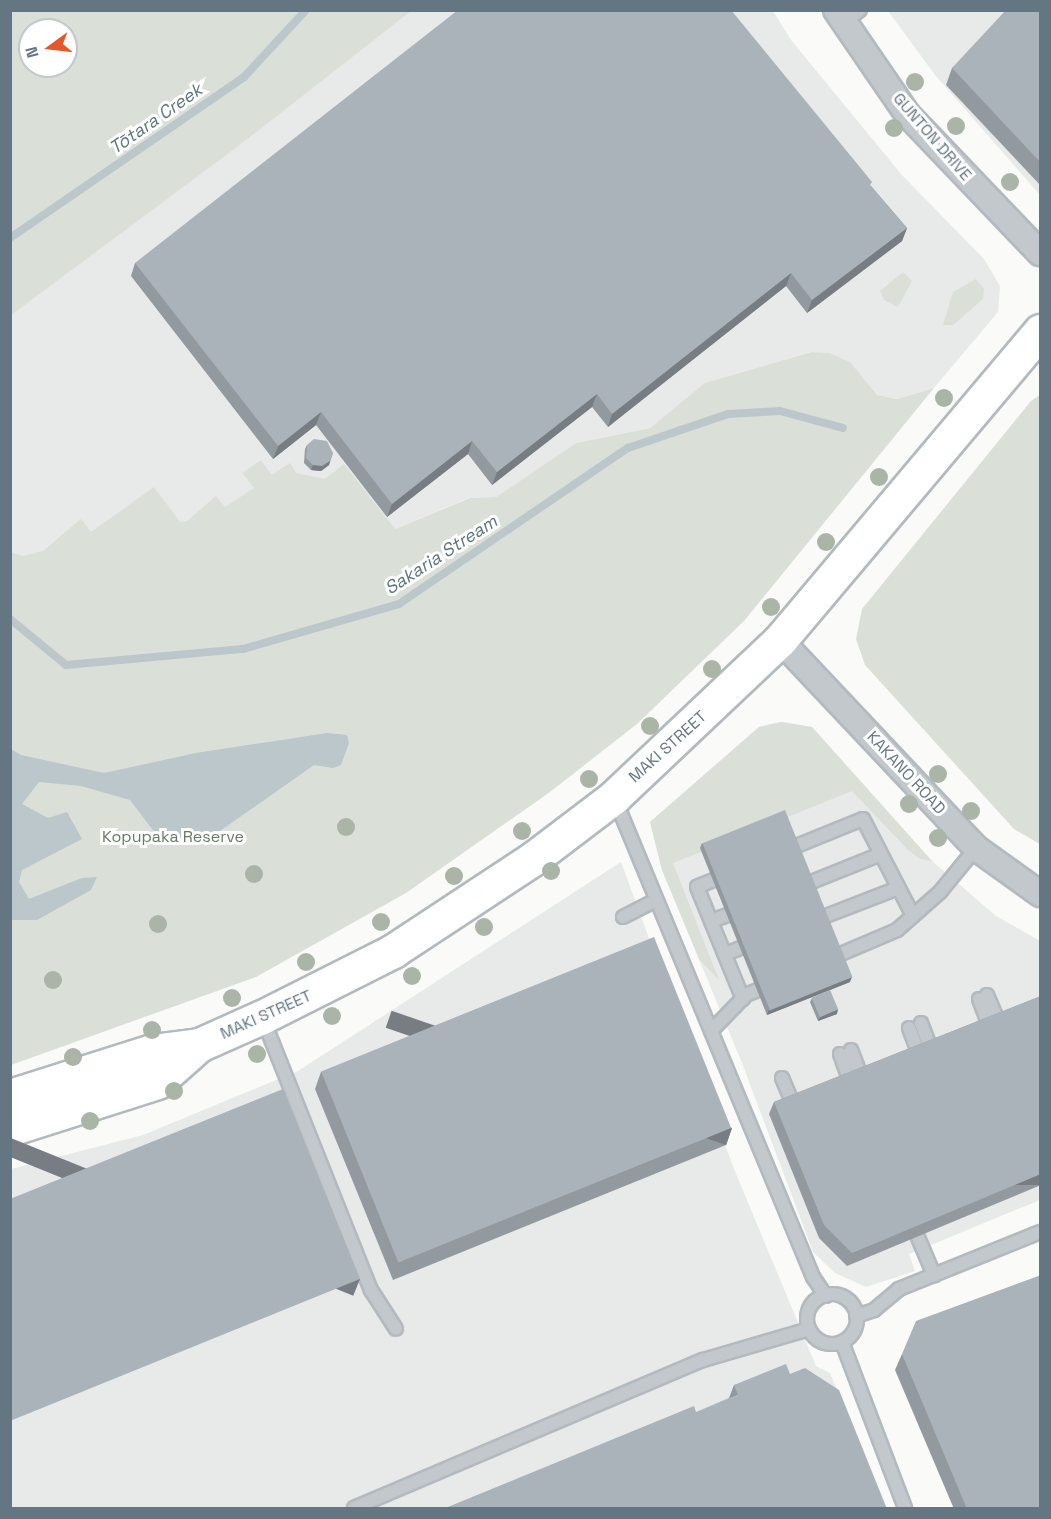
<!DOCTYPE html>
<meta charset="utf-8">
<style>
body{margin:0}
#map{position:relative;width:1051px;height:1519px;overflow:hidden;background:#fafaf8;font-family:"Space Grotesk",sans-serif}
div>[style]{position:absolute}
.built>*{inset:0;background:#e8e9e9}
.green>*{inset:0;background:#dadfd7}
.water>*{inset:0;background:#bbc7cb}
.stream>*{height:8px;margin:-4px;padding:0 4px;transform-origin:4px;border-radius:4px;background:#bbc7cb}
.roads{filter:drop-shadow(2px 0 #b3babf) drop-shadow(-2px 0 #b3babf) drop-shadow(0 2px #b3babf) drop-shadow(0 -2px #b3babf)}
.lane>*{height:12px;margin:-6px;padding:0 6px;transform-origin:6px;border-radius:6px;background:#c3c8cc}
.lane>.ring{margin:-6px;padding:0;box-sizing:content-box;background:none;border:12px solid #c3c8cc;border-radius:50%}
.street>*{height:24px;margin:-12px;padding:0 12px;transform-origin:12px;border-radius:12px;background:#c3c8cc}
.secondary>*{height:33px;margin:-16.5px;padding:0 16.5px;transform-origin:16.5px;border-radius:16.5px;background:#fff}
.trees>*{width:18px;height:18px;margin:-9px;border-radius:50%;background:#aab4a7}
.wall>*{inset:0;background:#929a9f}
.shaded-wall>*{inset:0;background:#777d82;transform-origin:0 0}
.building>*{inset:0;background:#aab3b9;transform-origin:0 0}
span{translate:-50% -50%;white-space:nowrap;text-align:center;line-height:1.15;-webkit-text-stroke:6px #fff;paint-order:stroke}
.street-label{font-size:16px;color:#657683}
.park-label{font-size:16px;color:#687a64}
.water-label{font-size:18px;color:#60757c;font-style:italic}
.frame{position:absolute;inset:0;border:12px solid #657683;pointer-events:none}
.north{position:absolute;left:18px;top:18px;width:60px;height:60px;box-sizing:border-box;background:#fff;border:2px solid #c1c8cd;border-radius:50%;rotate:255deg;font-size:16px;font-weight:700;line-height:24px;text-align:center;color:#657683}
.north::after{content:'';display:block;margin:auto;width:21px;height:27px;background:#e4572e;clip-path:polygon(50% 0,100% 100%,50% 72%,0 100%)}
</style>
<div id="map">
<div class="built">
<i style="clip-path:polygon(411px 10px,773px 11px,791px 40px,902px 175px,984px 259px,1000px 286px,998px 312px,934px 388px,897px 399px,877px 395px,849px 362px,830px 353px,810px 352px,706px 383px,650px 428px,576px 443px,496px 497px,469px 498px,385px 533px,11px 573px,10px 315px,236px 148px)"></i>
<i style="clip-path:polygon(888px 11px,1040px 11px,1040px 195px,935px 75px)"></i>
<i style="clip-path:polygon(781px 722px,812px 727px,932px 861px,996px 916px,1040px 941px,1040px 1200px,909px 1254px,915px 1271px,866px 1287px,835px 1273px,813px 1252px,742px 1063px,662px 870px,650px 822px,759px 727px)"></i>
<i style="clip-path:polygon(621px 862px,734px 1169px,816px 1366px,830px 1373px,886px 1508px,11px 1508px,11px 1169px,143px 1135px,298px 1071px)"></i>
</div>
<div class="green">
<i style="clip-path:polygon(evenodd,11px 11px,11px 10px,411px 11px,236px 148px,11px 315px,11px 11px,30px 30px,66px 30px,66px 66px,30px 66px,30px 30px)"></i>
<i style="clip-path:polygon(903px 272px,912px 281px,898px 307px,884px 300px,880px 291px)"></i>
<i style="clip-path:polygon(976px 279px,984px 289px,983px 299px,953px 325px,943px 325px,953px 292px)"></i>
<i style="clip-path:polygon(811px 352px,830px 353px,850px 362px,877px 395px,897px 399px,934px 388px,744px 621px,637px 724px,550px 792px,406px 893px,256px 977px,11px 1065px,10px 552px,23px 556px,43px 551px,81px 519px,91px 532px,154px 487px,180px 522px,187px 521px,216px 496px,225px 507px,254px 488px,242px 473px,261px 460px,272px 475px,290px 463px,296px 473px,325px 479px,344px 464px,395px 529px,470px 498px,496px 497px,576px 443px,650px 428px,705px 383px)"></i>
<i style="clip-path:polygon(1040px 395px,1040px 844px,1014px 829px,865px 665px,856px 639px,862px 609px,1031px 401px)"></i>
<i style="clip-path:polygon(781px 722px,812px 727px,932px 861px,920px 859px,908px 850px,852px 791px,673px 863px,719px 980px,699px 959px,662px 870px,650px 822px,759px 727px)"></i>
</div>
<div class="water">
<i style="clip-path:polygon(327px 733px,347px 735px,349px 743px,341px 765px,333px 768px,314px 765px,220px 831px,182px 842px,162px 842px,130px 800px,81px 786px,39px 782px,22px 804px,48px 818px,67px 812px,82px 839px,22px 870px,19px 882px,29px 899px,82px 878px,97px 877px,91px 890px,37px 920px,11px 920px,11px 749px,21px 755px,104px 773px,196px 753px)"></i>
</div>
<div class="stream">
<i style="left:10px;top:238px;width:284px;rotate:-34.5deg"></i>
<i style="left:244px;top:77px;width:91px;rotate:-47.2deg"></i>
<i style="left:10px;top:619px;width:72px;rotate:39.4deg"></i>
<i style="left:66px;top:665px;width:178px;rotate:-5.2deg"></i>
<i style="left:243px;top:649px;width:162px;rotate:-16.1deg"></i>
<i style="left:399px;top:604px;width:277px;rotate:-34.3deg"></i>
<i style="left:628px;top:448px;width:106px;rotate:-18.8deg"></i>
<i style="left:728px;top:414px;width:52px;rotate:-3.3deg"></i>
<i style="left:780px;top:411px;width:65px;rotate:15.1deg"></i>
</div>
<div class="roads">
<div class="lane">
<i style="left:844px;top:22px;width:20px;rotate:-37deg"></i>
<i style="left:614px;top:797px;width:520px;rotate:67.48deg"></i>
<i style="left:813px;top:1277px;width:23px;rotate:56deg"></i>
<i style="left:784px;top:851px;width:85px;rotate:-22.1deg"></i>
<i style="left:863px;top:819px;width:109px;rotate:62.7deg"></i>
<i style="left:726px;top:875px;width:31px;rotate:158deg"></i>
<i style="left:697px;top:887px;width:121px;rotate:67.7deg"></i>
<i style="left:799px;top:887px;width:88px;rotate:-21.9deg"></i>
<i style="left:623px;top:917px;width:37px;rotate:-27deg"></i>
<i style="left:711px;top:921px;width:32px;rotate:-20deg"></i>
<i style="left:813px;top:921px;width:91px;rotate:-21.2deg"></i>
<i style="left:725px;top:954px;width:31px;rotate:-21deg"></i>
<i style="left:829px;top:959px;width:74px;rotate:-23.1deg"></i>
<i style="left:897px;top:930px;width:57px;rotate:-41.5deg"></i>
<i style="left:940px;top:892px;width:57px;rotate:-50.7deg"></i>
<i style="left:987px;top:995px;width:30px;rotate:67deg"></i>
<i style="left:979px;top:999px;width:30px;rotate:69deg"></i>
<i style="left:263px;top:1019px;width:292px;rotate:68.3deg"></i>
<i style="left:371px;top:1290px;width:46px;rotate:57.3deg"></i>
<i style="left:921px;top:1023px;width:30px;rotate:69deg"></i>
<i style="left:909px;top:1028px;width:30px;rotate:69deg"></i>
<i style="left:711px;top:1031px;width:50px;rotate:-45.8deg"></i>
<i style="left:746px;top:995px;width:28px;rotate:-23deg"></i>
<i style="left:851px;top:1050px;width:30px;rotate:69deg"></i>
<i style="left:840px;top:1054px;width:30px;rotate:70deg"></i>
<i style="left:782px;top:1078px;width:28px;rotate:67deg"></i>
<i style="left:911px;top:1221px;width:59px;rotate:66.9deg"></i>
<i class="ring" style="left:807px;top:1294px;width:38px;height:38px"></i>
<i style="left:856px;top:1316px;width:19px;rotate:-18deg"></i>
<i style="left:874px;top:1310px;width:33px;rotate:-40deg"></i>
<i style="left:899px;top:1289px;width:152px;rotate:-22deg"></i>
<i style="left:842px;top:1342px;width:178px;rotate:69.2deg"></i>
<i style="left:354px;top:1508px;width:379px;rotate:-23deg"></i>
<i style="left:703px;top:1360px;width:110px;rotate:-16.3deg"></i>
</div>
<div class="street">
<i style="left:836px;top:10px;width:127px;rotate:55.6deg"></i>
<i style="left:908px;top:115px;width:191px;rotate:46.3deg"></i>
<i style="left:780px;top:640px;width:286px;rotate:46.7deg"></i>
<i style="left:976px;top:848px;width:79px;rotate:35.7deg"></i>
</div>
<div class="secondary">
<i style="left:10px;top:1096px;width:149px;rotate:-17.6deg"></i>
<i style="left:152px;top:1051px;width:47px;rotate:-7.3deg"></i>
<i style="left:199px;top:1045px;width:69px;rotate:-24deg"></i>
<i style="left:262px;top:1017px;width:147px;rotate:-26.7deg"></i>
<i style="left:393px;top:951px;width:169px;rotate:-33.4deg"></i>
<i style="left:534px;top:858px;width:101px;rotate:-37.3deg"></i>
<i style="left:614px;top:797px;width:228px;rotate:-43.4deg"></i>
<i style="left:780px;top:640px;width:404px;rotate:-49.9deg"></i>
<i style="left:10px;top:1129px;width:154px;rotate:-17.7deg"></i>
<i style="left:157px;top:1082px;width:56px;rotate:-41.4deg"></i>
</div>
</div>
<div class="trees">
<i style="left:915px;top:82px"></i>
<i style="left:956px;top:126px"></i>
<i style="left:894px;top:128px"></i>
<i style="left:1010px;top:182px"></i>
<i style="left:944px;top:398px"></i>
<i style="left:879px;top:477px"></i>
<i style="left:826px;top:542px"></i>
<i style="left:771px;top:607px"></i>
<i style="left:712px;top:669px"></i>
<i style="left:650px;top:726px"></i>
<i style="left:938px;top:774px"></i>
<i style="left:589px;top:779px"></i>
<i style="left:909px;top:804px"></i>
<i style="left:971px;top:811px"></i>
<i style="left:346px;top:827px"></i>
<i style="left:522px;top:831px"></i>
<i style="left:938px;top:838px"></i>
<i style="left:551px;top:871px"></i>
<i style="left:254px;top:874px"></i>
<i style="left:454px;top:876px"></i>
<i style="left:381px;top:922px"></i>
<i style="left:158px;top:924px"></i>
<i style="left:484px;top:927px"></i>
<i style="left:306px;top:962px"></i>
<i style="left:412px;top:976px"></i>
<i style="left:53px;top:980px"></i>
<i style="left:232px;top:998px"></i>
<i style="left:332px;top:1016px"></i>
<i style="left:152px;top:1030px"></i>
<i style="left:257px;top:1054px"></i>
<i style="left:73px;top:1057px"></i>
<i style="left:174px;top:1091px"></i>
<i style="left:90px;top:1121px"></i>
</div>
<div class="wall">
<i style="clip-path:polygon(1041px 10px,1041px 186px,946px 85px,952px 68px)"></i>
<i style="clip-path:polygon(871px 186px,907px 228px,902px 241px,807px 313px,786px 286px,608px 427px,592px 407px,492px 485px,468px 454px,387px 517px,316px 425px,273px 459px,131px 276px,135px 263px)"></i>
<i style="clip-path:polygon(307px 445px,333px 453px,329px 465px,321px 471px,311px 470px,304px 463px,305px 449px)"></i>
<i style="clip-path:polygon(702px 843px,850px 982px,767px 1015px,700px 848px)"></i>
<i style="clip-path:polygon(1041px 996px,1041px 1185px,847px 1266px,819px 1238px,769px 1114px,774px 1102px)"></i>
<i style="clip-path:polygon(812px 998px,837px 1014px,818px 1021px,810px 1002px)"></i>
<i style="clip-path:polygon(321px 1072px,732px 1128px,726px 1145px,393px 1280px,315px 1089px)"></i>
<i style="clip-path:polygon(902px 1354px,1041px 1509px,954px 1509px,895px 1370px)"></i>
<i style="clip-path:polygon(790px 1374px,696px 1412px,729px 1398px,734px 1385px)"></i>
</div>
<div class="shaded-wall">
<i style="clip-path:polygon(907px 228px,902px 241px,807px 313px,812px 300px)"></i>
<i style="clip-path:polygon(791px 273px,786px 286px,608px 427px,612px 414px)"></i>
<i style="clip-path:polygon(597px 394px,592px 407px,492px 485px,497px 472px)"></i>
<i style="clip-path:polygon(321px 412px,316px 425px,273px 459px,278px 446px)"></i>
<i style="clip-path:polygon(472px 441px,468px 454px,387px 517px,392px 504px)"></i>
<i style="clip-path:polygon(330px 461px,329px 465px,321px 471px,311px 470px,313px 465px)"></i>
<i style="clip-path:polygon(852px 977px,850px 982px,767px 1015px,768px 1011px)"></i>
<i style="clip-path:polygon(838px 1009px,837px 1014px,818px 1021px,820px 1017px)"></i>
<i style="left:732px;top:1128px;width:18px;height:360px;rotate:109deg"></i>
<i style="left:1041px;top:1174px;width:11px;height:205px;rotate:90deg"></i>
<i style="left:360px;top:1279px;width:18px;height:378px;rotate:112deg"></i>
</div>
<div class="building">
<i style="clip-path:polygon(458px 10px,731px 10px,872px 182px,870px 185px,907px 228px,812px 300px,791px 273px,612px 414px,597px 394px,497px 472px,472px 441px,392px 504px,321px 412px,278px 446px,135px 263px)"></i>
<i style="clip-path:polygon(1006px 10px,1041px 10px,1041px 163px,952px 68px)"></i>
<i style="clip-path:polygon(314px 439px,327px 441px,333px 453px,330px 461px,322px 466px,313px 465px,306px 458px,307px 445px)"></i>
<i style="left:785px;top:810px;width:180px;height:89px;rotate:68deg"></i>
<i style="left:654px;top:937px;width:206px;height:359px;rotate:68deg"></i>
<i style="left:830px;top:990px;width:21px;height:20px;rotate:67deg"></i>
<i style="clip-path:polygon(1041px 996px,1041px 1174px,852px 1253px,824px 1225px,774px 1102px)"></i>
<i style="clip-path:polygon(283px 1089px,360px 1279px,10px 1421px,10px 1199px)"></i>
<i style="clip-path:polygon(1041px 1275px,1041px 1509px,967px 1509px,902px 1354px,916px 1321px)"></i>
<i style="clip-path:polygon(786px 1364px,790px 1374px,805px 1368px,839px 1390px,887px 1509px,443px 1509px,694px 1406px,696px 1412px,738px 1395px,734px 1385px)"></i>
</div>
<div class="street-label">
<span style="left:932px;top:137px;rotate:49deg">GUNTON DRIVE</span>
<span style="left:668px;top:747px;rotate:-42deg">MAKI STREET</span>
<span style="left:906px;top:773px;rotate:47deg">KAKANO ROAD</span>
<span style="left:266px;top:1015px;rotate:-24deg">MAKI STREET</span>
</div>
<div class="park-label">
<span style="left:173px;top:837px">Kopupaka Reserve</span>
</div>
<div class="water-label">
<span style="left:156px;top:119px;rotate:-35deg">Tōtara Creek</span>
<span style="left:441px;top:555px;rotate:-33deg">Sakaria Stream</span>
</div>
<div class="frame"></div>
<div class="north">N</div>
</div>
